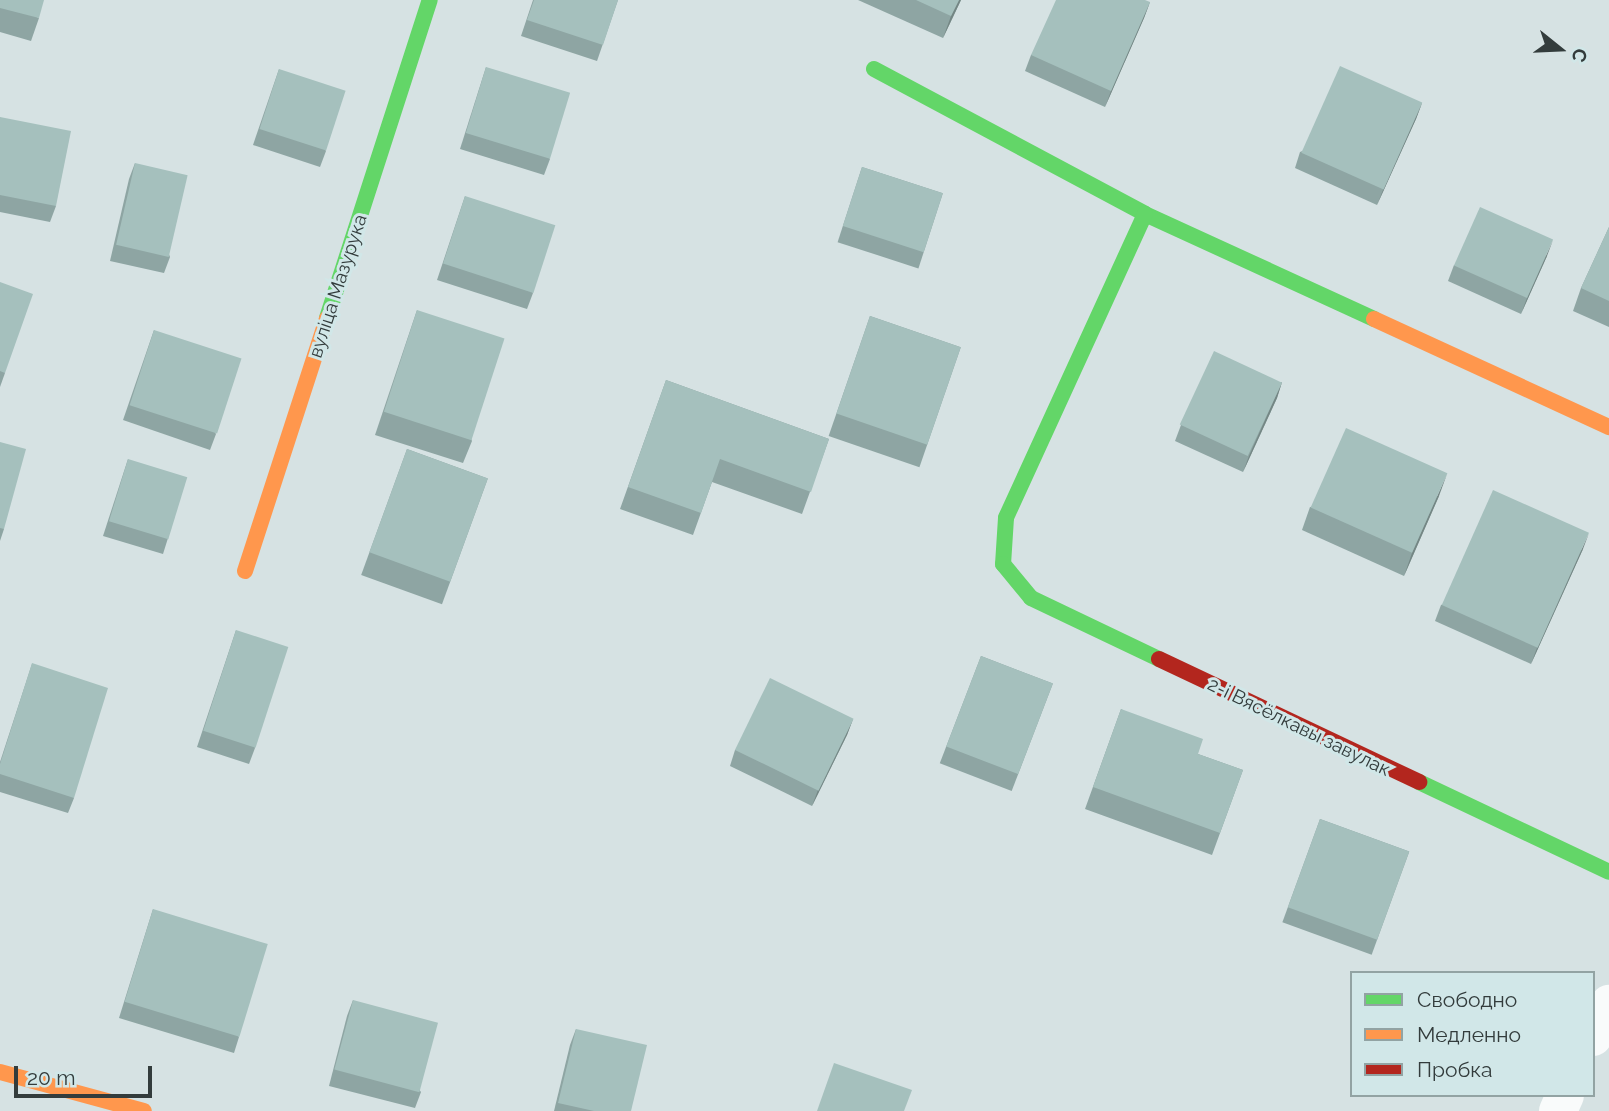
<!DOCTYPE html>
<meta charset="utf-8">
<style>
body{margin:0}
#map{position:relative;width:1609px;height:1111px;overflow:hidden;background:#d6e2e3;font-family:Raleway,sans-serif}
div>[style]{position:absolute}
.street>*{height:38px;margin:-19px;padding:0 19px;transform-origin:19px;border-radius:19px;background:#f9fbfb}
.fast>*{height:16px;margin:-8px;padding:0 8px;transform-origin:8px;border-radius:8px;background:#63d668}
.slow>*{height:16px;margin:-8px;padding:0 8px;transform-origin:8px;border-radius:8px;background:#ff974d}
.jam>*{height:16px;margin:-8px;padding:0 8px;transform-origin:8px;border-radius:8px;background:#b3261e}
.wall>*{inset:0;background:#8ea5a3;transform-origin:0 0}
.shaded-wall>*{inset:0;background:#748684}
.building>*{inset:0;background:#a5c0bd;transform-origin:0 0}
span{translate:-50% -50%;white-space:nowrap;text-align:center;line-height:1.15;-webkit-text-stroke:6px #d1e7e8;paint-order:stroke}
.street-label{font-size:19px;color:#333c3c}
.legend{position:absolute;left:1350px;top:971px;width:245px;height:126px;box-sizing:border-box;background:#d1e7e8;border:2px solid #92a3a3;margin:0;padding:9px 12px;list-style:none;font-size:21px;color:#333c3c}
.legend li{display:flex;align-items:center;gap:14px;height:35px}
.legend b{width:35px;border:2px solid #92a3a3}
.north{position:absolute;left:1525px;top:14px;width:70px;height:70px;-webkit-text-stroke:5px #d1e7e8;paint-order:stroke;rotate:108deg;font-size:19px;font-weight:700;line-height:28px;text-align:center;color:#333c3c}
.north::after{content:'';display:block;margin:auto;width:24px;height:32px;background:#333c3c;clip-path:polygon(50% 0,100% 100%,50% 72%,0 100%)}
.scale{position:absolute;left:14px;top:1066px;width:138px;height:32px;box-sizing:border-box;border:4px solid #333c3c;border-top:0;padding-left:9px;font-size:21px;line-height:24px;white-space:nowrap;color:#333c3c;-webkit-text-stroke:5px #d1e7e8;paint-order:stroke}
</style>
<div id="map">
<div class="street">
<i style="left:1593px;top:1037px;width:37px;rotate:-64deg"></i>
<i style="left:1558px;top:1111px;width:17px;rotate:-66deg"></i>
</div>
<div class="fast">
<i style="left:874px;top:69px;width:307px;rotate:28.1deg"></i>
<i style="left:1145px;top:214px;width:252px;rotate:24.6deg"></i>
<i style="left:1145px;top:214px;width:334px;rotate:114.6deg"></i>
<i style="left:1006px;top:518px;width:46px;rotate:93.7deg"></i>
<i style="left:1003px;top:564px;width:44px;rotate:50.5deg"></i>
<i style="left:1031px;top:598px;width:142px;rotate:25.5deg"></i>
<i style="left:327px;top:318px;width:334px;rotate:-72.1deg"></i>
<i style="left:1419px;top:782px;width:210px;rotate:25.3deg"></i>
</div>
<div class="slow">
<i style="left:1374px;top:319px;width:259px;rotate:24.7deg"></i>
<i style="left:245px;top:571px;width:266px;rotate:-72deg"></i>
<i style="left:0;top:1072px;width:149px;rotate:15.2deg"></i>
</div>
<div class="jam">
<i style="left:1159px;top:659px;width:288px;rotate:25.3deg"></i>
</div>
<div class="wall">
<i style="clip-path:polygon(0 0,39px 18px,31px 41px,0 32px)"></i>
<i style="clip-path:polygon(533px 0,618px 0,597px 61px,521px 36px)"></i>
<i style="clip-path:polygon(858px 0,961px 0,943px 38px)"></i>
<i style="clip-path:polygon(1150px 2px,1144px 18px,1105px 107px,1025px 71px,1031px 55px)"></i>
<i style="clip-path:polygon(486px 67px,550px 159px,544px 175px,460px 149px)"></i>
<i style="clip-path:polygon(279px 69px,326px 151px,320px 167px,253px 145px)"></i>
<i style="clip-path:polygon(1422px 103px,1416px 119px,1377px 205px,1295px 168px,1300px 152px)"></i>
<i style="clip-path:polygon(0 117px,56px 206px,50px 222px,0 212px)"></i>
<i style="clip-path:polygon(135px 163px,170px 257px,164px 273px,110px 261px,129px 179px)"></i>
<i style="left:862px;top:167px;width:85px;height:79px;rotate:18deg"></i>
<i style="clip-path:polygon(465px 196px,533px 293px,527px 309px,437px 280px)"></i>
<i style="clip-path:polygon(1609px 227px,1609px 327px,1573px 311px,1581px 288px)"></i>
<i style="clip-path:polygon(1547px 256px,1521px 314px,1448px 281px,1454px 265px)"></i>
<i style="clip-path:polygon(0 282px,5px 373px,0 387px)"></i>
<i style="clip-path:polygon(417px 310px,472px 441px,463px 463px,375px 435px)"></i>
<i style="left:870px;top:316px;width:96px;height:127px;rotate:19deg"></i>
<i style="clip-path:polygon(154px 330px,216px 434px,210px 450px,123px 420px)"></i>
<i style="clip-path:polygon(666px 380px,829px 439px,802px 514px,712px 482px,693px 535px,620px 509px)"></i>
<i style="clip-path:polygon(1282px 382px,1277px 398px,1243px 472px,1175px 441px,1181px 425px)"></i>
<i style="clip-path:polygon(0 442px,4px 529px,0 541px)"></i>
<i style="left:407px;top:449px;width:86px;height:134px;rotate:20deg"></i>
<i style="clip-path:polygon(128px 459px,168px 538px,163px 554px,103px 536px)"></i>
<i style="clip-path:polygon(1439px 496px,1404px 576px,1302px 530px,1310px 507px)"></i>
<i style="clip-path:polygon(1583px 549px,1531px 664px,1435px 621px,1441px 605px)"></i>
<i style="clip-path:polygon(236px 630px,255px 748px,249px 764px,197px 747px)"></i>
<i style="left:981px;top:656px;width:77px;height:115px;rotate:21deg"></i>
<i style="clip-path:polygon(32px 664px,74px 798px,68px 813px,0 792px,0 762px)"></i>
<i style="clip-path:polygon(1121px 709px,1198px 754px,1243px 770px,1212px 855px,1085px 809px)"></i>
<i style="clip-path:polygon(853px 719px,847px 735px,812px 806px,730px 766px,735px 750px)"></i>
<i style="left:1320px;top:819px;width:95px;height:110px;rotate:20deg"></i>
<i style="clip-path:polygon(153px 909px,239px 1037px,234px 1053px,119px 1018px)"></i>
<i style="clip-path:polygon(353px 1000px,421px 1092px,415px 1108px,329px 1086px,347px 1016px)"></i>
<i style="clip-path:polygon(576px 1029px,631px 1111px,554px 1111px,570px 1045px)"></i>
</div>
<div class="shaded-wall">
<i style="clip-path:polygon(959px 0,961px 0,943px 38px,951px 16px)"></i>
<i style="clip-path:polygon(1150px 2px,1144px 18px,1105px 107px,1111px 91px)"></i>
<i style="clip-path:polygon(1422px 103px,1416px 119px,1377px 205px,1383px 190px)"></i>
<i style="clip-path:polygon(1553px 240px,1547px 256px,1521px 314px,1527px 298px)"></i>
<i style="clip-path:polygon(1282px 382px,1277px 398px,1243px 472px,1249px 456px)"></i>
<i style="clip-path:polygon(1447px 474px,1439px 496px,1404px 576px,1412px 553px)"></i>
<i style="clip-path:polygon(1589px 533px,1583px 549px,1531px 664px,1537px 648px)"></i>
<i style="clip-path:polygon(853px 719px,847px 735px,812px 806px,818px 790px)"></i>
</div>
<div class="building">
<i style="clip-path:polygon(0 0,44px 0,39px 18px,0 8px)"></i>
<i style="clip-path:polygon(534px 0,618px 0,603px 45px,527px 20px)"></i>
<i style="clip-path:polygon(916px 0,959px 0,951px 16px)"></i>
<i style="clip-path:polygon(1056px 0,1145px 0,1150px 2px,1111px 91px,1031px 55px)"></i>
<i style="left:1340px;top:66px;width:90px;height:95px;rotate:24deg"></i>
<i style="left:486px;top:67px;width:88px;height:69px;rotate:17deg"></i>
<i style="left:279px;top:69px;width:70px;height:63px;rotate:18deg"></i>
<i style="clip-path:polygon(0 117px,71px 131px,56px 206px,0 195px)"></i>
<i style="left:135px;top:163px;width:54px;height:84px;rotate:13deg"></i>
<i style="left:862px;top:167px;width:85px;height:62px;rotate:18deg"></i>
<i style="left:465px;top:196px;width:95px;height:71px;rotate:18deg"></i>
<i style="left:1480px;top:207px;width:80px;height:64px;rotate:24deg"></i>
<i style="clip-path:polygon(1609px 227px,1609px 301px,1581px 288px)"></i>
<i style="clip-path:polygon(0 282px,33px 294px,5px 373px,0 371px)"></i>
<i style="left:417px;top:310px;width:92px;height:107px;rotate:18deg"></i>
<i style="left:870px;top:316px;width:96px;height:103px;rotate:19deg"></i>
<i style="left:154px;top:330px;width:92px;height:79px;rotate:18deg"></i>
<i style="left:1214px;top:351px;width:75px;height:81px;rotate:25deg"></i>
<i style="clip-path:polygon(666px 380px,829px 439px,811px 492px,720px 459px,701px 513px,628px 487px)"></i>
<i style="left:1346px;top:428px;width:111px;height:87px;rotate:24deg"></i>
<i style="clip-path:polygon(0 442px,26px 449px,4px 529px,0 528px)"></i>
<i style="left:407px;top:449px;width:86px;height:110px;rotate:20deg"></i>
<i style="left:128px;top:459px;width:62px;height:65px;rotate:17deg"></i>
<i style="left:1493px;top:490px;width:105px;height:126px;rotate:24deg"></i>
<i style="left:236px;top:630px;width:55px;height:106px;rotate:18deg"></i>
<i style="left:981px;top:656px;width:77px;height:97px;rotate:21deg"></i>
<i style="clip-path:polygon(32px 663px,108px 688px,74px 798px,0 774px,0 764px)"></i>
<i style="left:770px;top:678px;width:93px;height:80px;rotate:26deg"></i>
<i style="clip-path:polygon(1121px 709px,1203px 739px,1198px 754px,1243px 770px,1220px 833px,1093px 787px)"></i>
<i style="left:1320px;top:819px;width:95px;height:94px;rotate:20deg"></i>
<i style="left:153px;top:909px;width:120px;height:97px;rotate:17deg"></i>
<i style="left:353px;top:1000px;width:88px;height:72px;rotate:15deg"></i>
<i style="clip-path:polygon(576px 1029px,647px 1045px,631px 1111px,594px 1111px,558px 1103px)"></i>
<i style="clip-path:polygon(834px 1063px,912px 1090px,904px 1111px,817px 1111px)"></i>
</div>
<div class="street-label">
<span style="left:338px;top:286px;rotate:-72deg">вуліца Мазурука</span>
<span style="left:1299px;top:727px;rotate:26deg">2-і Вясёлкавы завулак</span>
</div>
<ul class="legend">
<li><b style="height:9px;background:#63d668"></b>Свободно</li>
<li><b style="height:9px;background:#ff974d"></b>Медленно</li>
<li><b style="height:9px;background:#b3261e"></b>Пробка</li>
</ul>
<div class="north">С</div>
<div class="scale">20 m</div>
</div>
